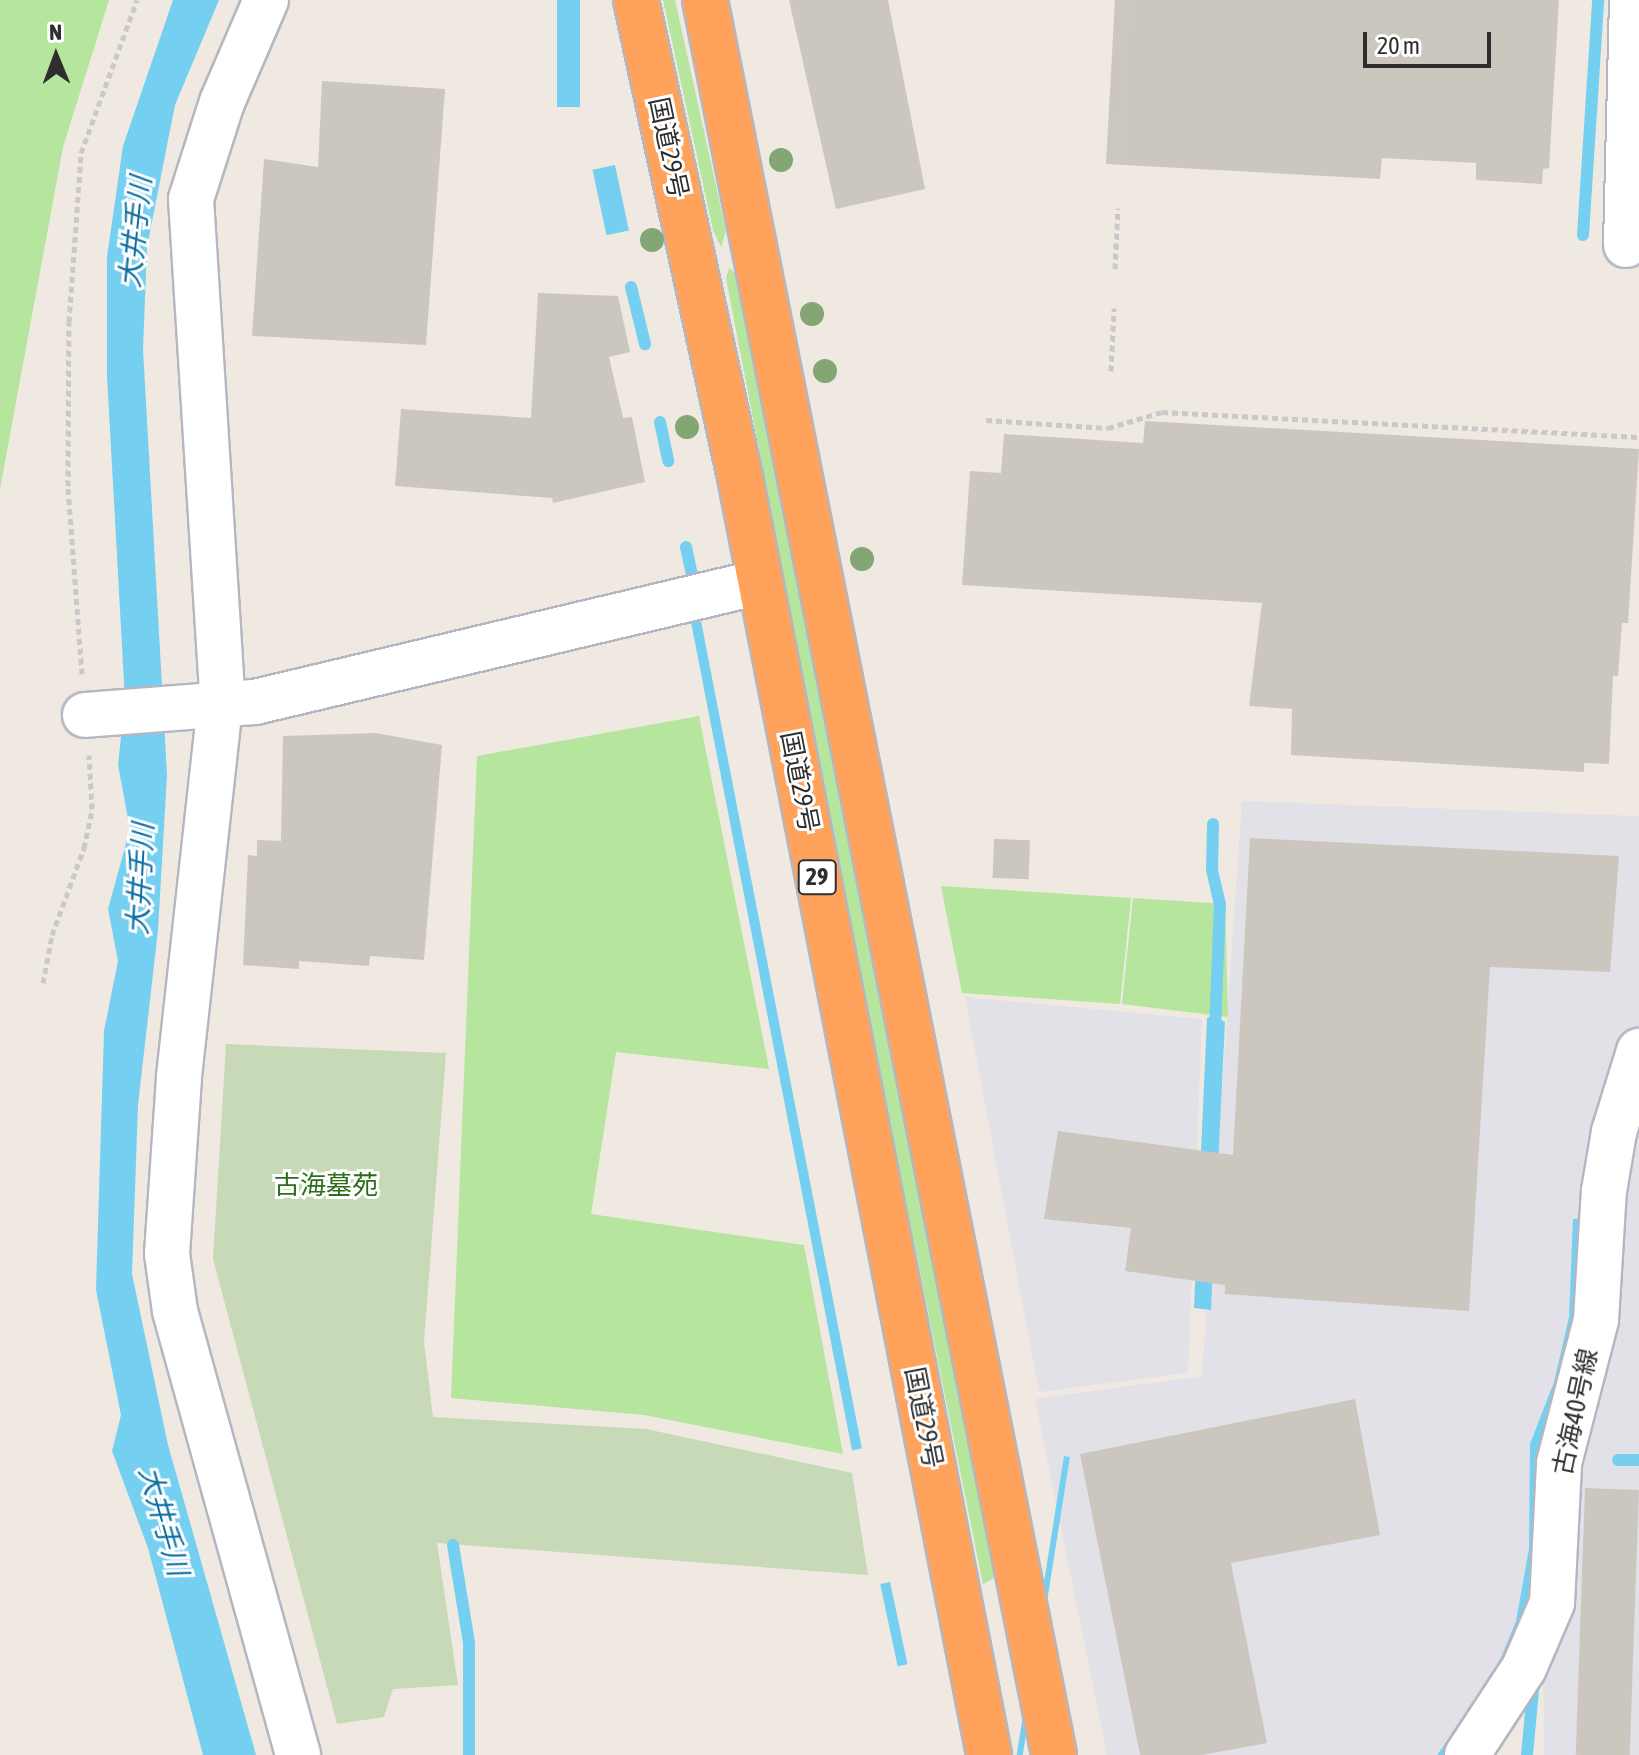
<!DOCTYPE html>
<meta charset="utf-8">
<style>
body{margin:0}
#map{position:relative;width:1639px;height:1755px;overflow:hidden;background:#efe9e1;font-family:"Asap Condensed","Noto Sans JP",sans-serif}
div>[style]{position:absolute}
.industrial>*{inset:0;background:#e3e1e8}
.green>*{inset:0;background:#b6e59e}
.cemetery>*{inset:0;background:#c8d9b8}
.water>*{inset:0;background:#75cff0;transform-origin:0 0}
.stream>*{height:12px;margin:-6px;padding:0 6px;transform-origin:6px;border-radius:6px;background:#75cff0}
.building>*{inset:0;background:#cbc7bf;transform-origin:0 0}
.path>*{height:5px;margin-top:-2.5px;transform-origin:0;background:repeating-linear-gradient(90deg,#c9c9c9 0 6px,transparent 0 10px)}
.roads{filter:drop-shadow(2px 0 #b4b7c1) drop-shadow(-2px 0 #b4b7c1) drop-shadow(0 2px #b4b7c1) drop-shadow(0 -2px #b4b7c1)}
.street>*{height:44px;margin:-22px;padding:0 22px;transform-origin:22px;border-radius:22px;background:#fff}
.highway>*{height:44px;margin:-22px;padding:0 22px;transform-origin:22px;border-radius:22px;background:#ffa35c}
.trees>*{width:24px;height:24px;margin:-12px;border-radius:50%;background:#84a574}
span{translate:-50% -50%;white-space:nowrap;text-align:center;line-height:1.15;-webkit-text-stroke:6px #fff;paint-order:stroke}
.shield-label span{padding:2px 6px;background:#fff;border:2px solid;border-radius:6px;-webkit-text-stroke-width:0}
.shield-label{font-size:24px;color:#2e2e2e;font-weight:700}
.street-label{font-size:26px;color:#2e2e2e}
.park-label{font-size:26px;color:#2c6e1b}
.water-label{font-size:28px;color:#0d6fa3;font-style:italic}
.north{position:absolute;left:16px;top:16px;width:80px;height:80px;-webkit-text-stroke:6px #fff;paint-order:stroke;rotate:359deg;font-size:22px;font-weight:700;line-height:32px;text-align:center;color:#2e2e2e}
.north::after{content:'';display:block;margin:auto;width:28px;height:36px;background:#2e2e2e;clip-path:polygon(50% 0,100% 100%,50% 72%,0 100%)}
.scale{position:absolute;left:1363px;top:32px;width:128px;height:36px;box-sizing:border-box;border:4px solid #2e2e2e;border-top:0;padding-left:10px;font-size:24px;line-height:28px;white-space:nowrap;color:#2e2e2e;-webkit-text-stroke:6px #fff;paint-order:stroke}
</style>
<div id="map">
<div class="industrial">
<i style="clip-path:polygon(1242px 801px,1639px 816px,1639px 1755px,1544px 1755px,1543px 1607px,1435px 1755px,1107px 1755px,1035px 1399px,1202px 1376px)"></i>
<i style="clip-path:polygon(965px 997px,1202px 1019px,1188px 1373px,1039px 1392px)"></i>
</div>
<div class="green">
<i style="clip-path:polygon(0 0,109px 0,63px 147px,0 489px)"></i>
<i style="clip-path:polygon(663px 0,675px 0,726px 231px,721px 247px,713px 230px)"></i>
<i style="clip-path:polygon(729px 268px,740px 277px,998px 1576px,983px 1584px,855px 950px,726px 278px)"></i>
<i style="clip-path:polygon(699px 716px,769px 1069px,616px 1052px,591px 1214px,804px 1245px,843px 1454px,644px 1415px,451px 1398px,477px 756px)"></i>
<i style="clip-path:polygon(941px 886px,1131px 898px,1120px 1004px,962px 993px)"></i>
<i style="clip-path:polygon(1133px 898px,1225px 904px,1228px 1017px,1122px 1004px)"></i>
</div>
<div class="cemetery">
<i style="clip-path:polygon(226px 1044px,446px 1053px,424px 1342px,433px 1417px,646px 1429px,852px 1473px,868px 1575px,437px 1543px,458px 1685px,393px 1689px,384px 1717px,337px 1724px,213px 1259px)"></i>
</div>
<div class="water">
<i style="clip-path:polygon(173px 0,219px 0,175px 105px,147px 247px,143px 349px,167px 775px,158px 930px,138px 1105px,132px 1274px,168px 1445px,256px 1755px,203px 1755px,148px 1548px,112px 1451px,121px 1415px,96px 1290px,104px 1031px,118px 961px,108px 909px,130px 829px,118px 765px,125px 700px,107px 376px,107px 257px,123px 146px)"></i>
<i style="left:557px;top:0;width:23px;height:107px"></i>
<i style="left:615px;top:165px;width:67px;height:23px;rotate:78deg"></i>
<i style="left:701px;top:621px;width:843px;height:10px;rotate:79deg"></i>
<i style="clip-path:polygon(1214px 1016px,1225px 1022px,1211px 1310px,1194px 1308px,1207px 1018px)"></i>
<i style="clip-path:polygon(1594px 1218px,1538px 1570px,1520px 1638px,1450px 1755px,1437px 1755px,1498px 1665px,1516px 1621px,1529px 1549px,1530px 1444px,1554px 1382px,1569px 1317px,1573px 1219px)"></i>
<i style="left:1064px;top:1456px;width:6px;height:305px;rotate:9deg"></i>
<i style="left:890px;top:1582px;width:84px;height:10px;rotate:78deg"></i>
</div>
<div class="stream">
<i style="left:1583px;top:235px;width:235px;rotate:-86.3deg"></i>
<i style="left:631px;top:287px;width:59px;rotate:76.2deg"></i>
<i style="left:660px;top:422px;width:40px;rotate:78deg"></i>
<i style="left:686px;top:547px;width:29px;rotate:78deg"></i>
<i style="left:1213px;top:824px;width:46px;rotate:91.2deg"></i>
<i style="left:1212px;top:870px;width:35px;rotate:77deg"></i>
<i style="left:1220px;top:904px;width:127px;rotate:92.3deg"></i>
<i style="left:1618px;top:1460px;width:21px"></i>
<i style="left:453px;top:1545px;width:99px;rotate:80.7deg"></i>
<i style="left:469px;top:1643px;width:112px;rotate:90deg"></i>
<i style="left:1527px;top:1755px;width:76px;rotate:-84.7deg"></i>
</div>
<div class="building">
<i style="clip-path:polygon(789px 0,888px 0,925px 189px,836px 209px)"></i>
<i style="clip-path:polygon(1115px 0,1559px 0,1549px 168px,1543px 169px,1542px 184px,1476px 180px,1476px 163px,1382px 158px,1380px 179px,1106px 164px)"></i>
<i style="clip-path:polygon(322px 81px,445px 89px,426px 345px,252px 336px,264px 159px,318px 167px)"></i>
<i style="clip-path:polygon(538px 293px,618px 296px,630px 352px,609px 357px,623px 418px,632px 417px,645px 482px,553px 503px,552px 498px,395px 486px,401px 409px,531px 418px)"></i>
<i style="clip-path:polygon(1145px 421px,1639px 449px,1628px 623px,1622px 623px,1618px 676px,1613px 676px,1609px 764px,1584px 763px,1584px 772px,1291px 755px,1292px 709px,1249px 706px,1262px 603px,962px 585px,970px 471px,1001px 473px,1004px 434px,1143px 443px)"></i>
<i style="clip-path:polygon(376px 733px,442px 745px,424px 960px,370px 956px,369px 966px,299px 961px,299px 969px,243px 965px,248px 855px,257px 856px,257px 840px,281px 841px,283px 736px)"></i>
<i style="clip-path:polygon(1250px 838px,1619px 856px,1610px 972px,1490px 967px,1469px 1311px,1225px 1294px,1225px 1285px,1125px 1271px,1131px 1228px,1044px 1219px,1058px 1131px,1233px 1155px)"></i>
<i style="left:994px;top:839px;width:36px;height:39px;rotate:2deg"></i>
<i style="clip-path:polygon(1355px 1399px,1380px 1535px,1231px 1563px,1267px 1743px,1202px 1755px,1140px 1755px,1080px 1454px)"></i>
<i style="left:1585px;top:1488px;width:54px;height:267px;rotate:2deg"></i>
</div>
<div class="path">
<i style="left:1119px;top:158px;width:158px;rotate:-86.7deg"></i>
<i style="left:1115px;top:269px;width:61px;rotate:-87.2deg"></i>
<i style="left:1111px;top:371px;width:63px;rotate:-87.3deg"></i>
<i style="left:986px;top:420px;width:122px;rotate:3.8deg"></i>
<i style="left:1108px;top:428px;width:56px;rotate:-16.5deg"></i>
<i style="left:1162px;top:412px;width:478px;rotate:3deg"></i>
<i style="left:82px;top:674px;width:189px;rotate:-94.3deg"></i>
<i style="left:68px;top:486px;width:164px;rotate:-89.7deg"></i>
<i style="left:69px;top:322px;width:169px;rotate:-85.9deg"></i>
<i style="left:81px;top:153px;width:163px;rotate:-69.9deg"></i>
<i style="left:43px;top:983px;width:49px;rotate:-79.4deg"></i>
<i style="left:52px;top:935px;width:93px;rotate:-69.8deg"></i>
<i style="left:84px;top:848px;width:40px;rotate:-78deg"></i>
<i style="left:92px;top:809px;width:54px;rotate:-93.2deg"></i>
</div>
<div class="roads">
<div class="street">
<i style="left:266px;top:0;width:111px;rotate:113.3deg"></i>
<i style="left:222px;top:102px;width:102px;rotate:107.7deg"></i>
<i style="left:191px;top:199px;width:489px;rotate:86.4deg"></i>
<i style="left:222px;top:687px;width:393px;rotate:96.3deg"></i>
<i style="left:179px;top:1078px;width:176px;rotate:93.9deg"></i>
<i style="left:167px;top:1254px;width:58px;rotate:82deg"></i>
<i style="left:175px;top:1311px;width:461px;rotate:74.5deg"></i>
<i style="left:1626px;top:245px;width:245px;rotate:-88.6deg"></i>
<i style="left:85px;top:715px;width:170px;rotate:-4.4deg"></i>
<i style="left:255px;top:702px;width:519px;rotate:-13.37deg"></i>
<i style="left:1467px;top:1755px;width:104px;rotate:-56.8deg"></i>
<i style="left:1524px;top:1668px;width:71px;rotate:-66.7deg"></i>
<i style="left:1552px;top:1603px;width:140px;rotate:-87.1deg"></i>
<i style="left:1559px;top:1463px;width:148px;rotate:-75.5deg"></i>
<i style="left:1596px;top:1320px;width:129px;rotate:-86.5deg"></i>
<i style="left:1604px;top:1191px;width:60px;rotate:-80.4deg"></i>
<i style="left:1614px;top:1132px;width:85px;rotate:-72.8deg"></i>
</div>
<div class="highway">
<i style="left:636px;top:0;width:488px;rotate:77.7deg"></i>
<i style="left:740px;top:477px;width:1302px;rotate:78.97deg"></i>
<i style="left:705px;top:0;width:1789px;rotate:78.75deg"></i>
</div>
</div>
<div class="trees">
<i style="left:781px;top:160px"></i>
<i style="left:652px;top:240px"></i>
<i style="left:812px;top:314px"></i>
<i style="left:825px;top:371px"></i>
<i style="left:687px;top:427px"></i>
<i style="left:862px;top:559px"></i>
</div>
<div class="shield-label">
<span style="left:817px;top:877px">29</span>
</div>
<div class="street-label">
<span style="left:668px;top:148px;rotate:78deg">国道29号</span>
<span style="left:799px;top:782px;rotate:79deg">国道29号</span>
<span style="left:1576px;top:1412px;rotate:-78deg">古海40号線</span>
<span style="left:923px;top:1418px;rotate:79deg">国道29号</span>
</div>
<div class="park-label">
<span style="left:326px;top:1186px">古海墓苑</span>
</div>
<div class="water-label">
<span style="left:135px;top:232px;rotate:-84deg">大井手川</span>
<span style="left:140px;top:879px;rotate:-87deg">大井手川</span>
<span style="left:164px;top:1521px;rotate:74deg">大井手川</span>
</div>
<div class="north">N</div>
<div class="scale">20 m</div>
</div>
